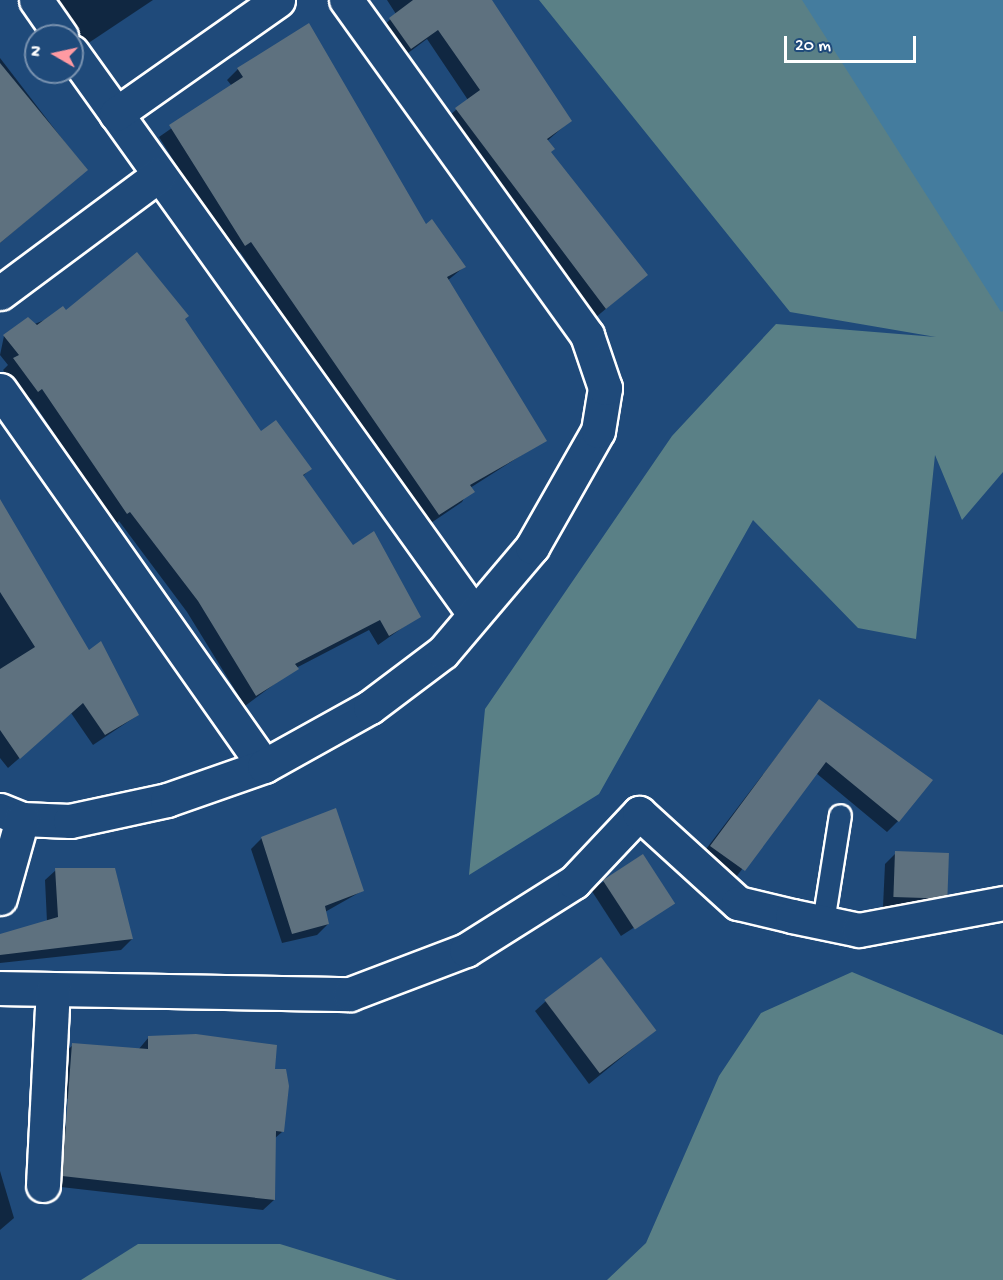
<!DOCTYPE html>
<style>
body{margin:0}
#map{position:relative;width:1003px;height:1280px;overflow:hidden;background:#1f4a7a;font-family:"Gochi Hand",sans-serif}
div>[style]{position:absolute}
.green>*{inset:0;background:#5a8086}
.water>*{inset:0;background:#447c9e}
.shadow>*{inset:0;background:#0007;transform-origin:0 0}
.building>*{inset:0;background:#5e717f;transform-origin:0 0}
.roads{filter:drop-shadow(2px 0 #fff) drop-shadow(-2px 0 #fff) drop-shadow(0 2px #fff) drop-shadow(0 -2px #fff)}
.lane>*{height:21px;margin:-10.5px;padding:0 10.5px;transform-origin:10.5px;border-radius:10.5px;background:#1f4a7a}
.street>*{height:33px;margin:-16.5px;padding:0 16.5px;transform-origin:16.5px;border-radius:16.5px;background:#1f4a7a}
span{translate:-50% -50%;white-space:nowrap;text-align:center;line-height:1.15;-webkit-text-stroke:5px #1f4a7a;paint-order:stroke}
.north{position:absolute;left:24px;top:24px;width:60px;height:60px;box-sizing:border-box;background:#1f4a7a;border:2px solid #7992af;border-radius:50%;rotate:279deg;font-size:16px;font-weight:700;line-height:24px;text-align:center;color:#fff}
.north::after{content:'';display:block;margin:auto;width:21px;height:27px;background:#ff9aa2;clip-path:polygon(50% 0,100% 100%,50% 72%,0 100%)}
.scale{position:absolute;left:784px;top:36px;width:132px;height:27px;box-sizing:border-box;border:3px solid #fff;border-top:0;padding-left:8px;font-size:18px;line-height:21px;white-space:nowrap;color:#fff;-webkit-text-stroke:4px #1f4a7a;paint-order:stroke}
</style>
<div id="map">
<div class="green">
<i style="clip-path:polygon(539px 0,1003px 0,1003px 472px,962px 520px,935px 455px,916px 639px,858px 628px,753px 520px,599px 794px,469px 875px,485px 709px,672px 436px,776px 324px,936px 337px,790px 312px)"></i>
<i style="clip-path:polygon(852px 972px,1003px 1035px,1003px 1280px,607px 1280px,646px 1243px,719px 1076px,761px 1013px)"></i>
<i style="clip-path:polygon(138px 1244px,280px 1244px,397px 1280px,81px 1280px)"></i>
</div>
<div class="water">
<i style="clip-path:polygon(802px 0,1003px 0,1003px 311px,1001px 312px)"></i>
</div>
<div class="shadow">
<i style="clip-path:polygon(56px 0,153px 0,87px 44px)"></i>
<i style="clip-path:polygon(387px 0,489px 0,570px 121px,547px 141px,549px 152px,646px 275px,595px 318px,445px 119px,468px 100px,427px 39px,400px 59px,379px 30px,396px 14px)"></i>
<i style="clip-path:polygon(308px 25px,426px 226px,464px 267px,447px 281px,545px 440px,470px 488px,462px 502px,428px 525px,240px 252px,233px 256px,159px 137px,232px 86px,227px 80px,238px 69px)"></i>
<i style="clip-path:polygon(0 58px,86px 170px,0 243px)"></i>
<i style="clip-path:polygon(65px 312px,184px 319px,261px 433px,310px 469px,302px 477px,353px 547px,419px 616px,378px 645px,369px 630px,296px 668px,245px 706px,187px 612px,119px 521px,116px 524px,31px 399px,26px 402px,3px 370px,8px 365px,0 355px,4px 336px)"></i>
<i style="clip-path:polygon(0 504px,89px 652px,138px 715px,93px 745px,71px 713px,8px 768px,0 758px)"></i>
<i style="clip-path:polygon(819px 701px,898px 821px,887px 832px,816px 773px,733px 881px,700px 857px)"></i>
<i style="clip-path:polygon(262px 838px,362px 891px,325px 912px,328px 924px,317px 935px,282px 943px,251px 849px)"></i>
<i style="clip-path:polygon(896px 853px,945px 894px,935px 905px,883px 907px,885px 864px)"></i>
<i style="left:643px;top:856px;width:55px;height:62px;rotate:57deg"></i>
<i style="clip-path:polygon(56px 870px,132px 939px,121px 950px,0 963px,0 936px,47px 922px,45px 880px)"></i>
<i style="clip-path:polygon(546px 1001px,654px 1031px,589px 1084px,535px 1011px)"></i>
<i style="clip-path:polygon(149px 1037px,282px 1132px,274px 1139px,274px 1200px,263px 1210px,52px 1186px,56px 1136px,67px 1125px,138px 1104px,58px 1098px,62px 1055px,73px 1045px,138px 1050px)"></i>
<i style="clip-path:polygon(0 1171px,14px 1218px,0 1230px)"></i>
</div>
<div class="building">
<i style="clip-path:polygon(413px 0,492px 0,572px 121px,547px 139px,555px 149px,551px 152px,648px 275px,606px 309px,455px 108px,480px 90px,438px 30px,411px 49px,389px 18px)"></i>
<i style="clip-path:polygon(309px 23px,426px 224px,432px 219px,466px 267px,447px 277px,547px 441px,470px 485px,475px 492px,439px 515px,251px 242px,245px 246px,169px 125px,243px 77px,237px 68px)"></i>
<i style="clip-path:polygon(0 63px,88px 170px,0 243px)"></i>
<i style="clip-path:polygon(137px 252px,189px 316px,185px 319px,261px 431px,276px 420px,312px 469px,303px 475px,353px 545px,374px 531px,421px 617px,389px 636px,380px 620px,295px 664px,299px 669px,256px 696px,198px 601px,130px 512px,127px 514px,42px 389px,38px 392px,13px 358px,19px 355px,3px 335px,28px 317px,37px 325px,63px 306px,66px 310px)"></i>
<i style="clip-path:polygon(0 499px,89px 650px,101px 641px,139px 715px,105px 735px,83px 703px,20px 759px,0 730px,0 669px,35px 647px,0 592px)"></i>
<i style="clip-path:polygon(819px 699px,933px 780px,899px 822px,826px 762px,745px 871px,710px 846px)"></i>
<i style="clip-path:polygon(336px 808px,364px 891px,325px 906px,329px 924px,292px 934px,261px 837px)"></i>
<i style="left:895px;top:851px;width:54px;height:46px;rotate:2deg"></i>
<i style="left:643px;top:854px;width:59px;height:48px;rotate:57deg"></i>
<i style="clip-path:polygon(55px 868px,115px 868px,133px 939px,0 955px,0 934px,58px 917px)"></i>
<i style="left:601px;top:957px;width:92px;height:71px;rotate:53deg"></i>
<i style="clip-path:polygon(196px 1034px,277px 1045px,275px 1069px,286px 1069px,289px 1086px,284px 1132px,276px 1131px,275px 1200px,62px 1176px,72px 1043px,148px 1049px,148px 1036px)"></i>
</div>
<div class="roads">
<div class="lane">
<i style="left:823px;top:922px;width:108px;rotate:-81deg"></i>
</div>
<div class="street">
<i style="left:36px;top:0;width:44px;rotate:55.2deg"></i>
<i style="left:72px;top:52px;width:691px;rotate:54.42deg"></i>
<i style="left:116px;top:114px;width:198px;rotate:-35.1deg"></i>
<i style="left:0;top:293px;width:198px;rotate:-36.6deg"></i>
<i style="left:0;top:390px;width:459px;rotate:54.9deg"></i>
<i style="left:0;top:810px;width:24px;rotate:22deg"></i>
<i style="left:22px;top:819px;width:48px;rotate:2.4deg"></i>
<i style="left:70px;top:821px;width:99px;rotate:-12.2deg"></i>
<i style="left:167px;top:800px;width:103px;rotate:-19.3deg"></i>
<i style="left:264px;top:766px;width:121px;rotate:-29.1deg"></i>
<i style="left:370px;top:707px;width:91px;rotate:-37deg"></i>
<i style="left:443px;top:652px;width:138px;rotate:-49.7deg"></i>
<i style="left:532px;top:547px;width:133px;rotate:-60.4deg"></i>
<i style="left:598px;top:431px;width:44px;rotate:-80.8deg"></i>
<i style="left:605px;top:388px;width:56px;rotate:-108.8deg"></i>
<i style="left:587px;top:335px;width:413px;rotate:-125.7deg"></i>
<i style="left:0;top:898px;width:82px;rotate:-74.4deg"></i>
<i style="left:0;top:988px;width:350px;rotate:1deg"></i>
<i style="left:350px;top:994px;width:124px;rotate:-20.8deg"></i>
<i style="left:466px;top:950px;width:128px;rotate:-32.2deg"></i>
<i style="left:574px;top:882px;width:95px;rotate:-46.7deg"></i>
<i style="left:639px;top:813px;width:134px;rotate:42.3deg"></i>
<i style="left:738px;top:903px;width:56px;rotate:13.5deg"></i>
<i style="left:792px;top:916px;width:68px;rotate:11.8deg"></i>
<i style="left:859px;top:930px;width:147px;rotate:-10.6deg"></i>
<i style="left:43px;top:1185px;width:195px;rotate:-87.1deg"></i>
</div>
</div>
<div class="north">N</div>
<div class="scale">20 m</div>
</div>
